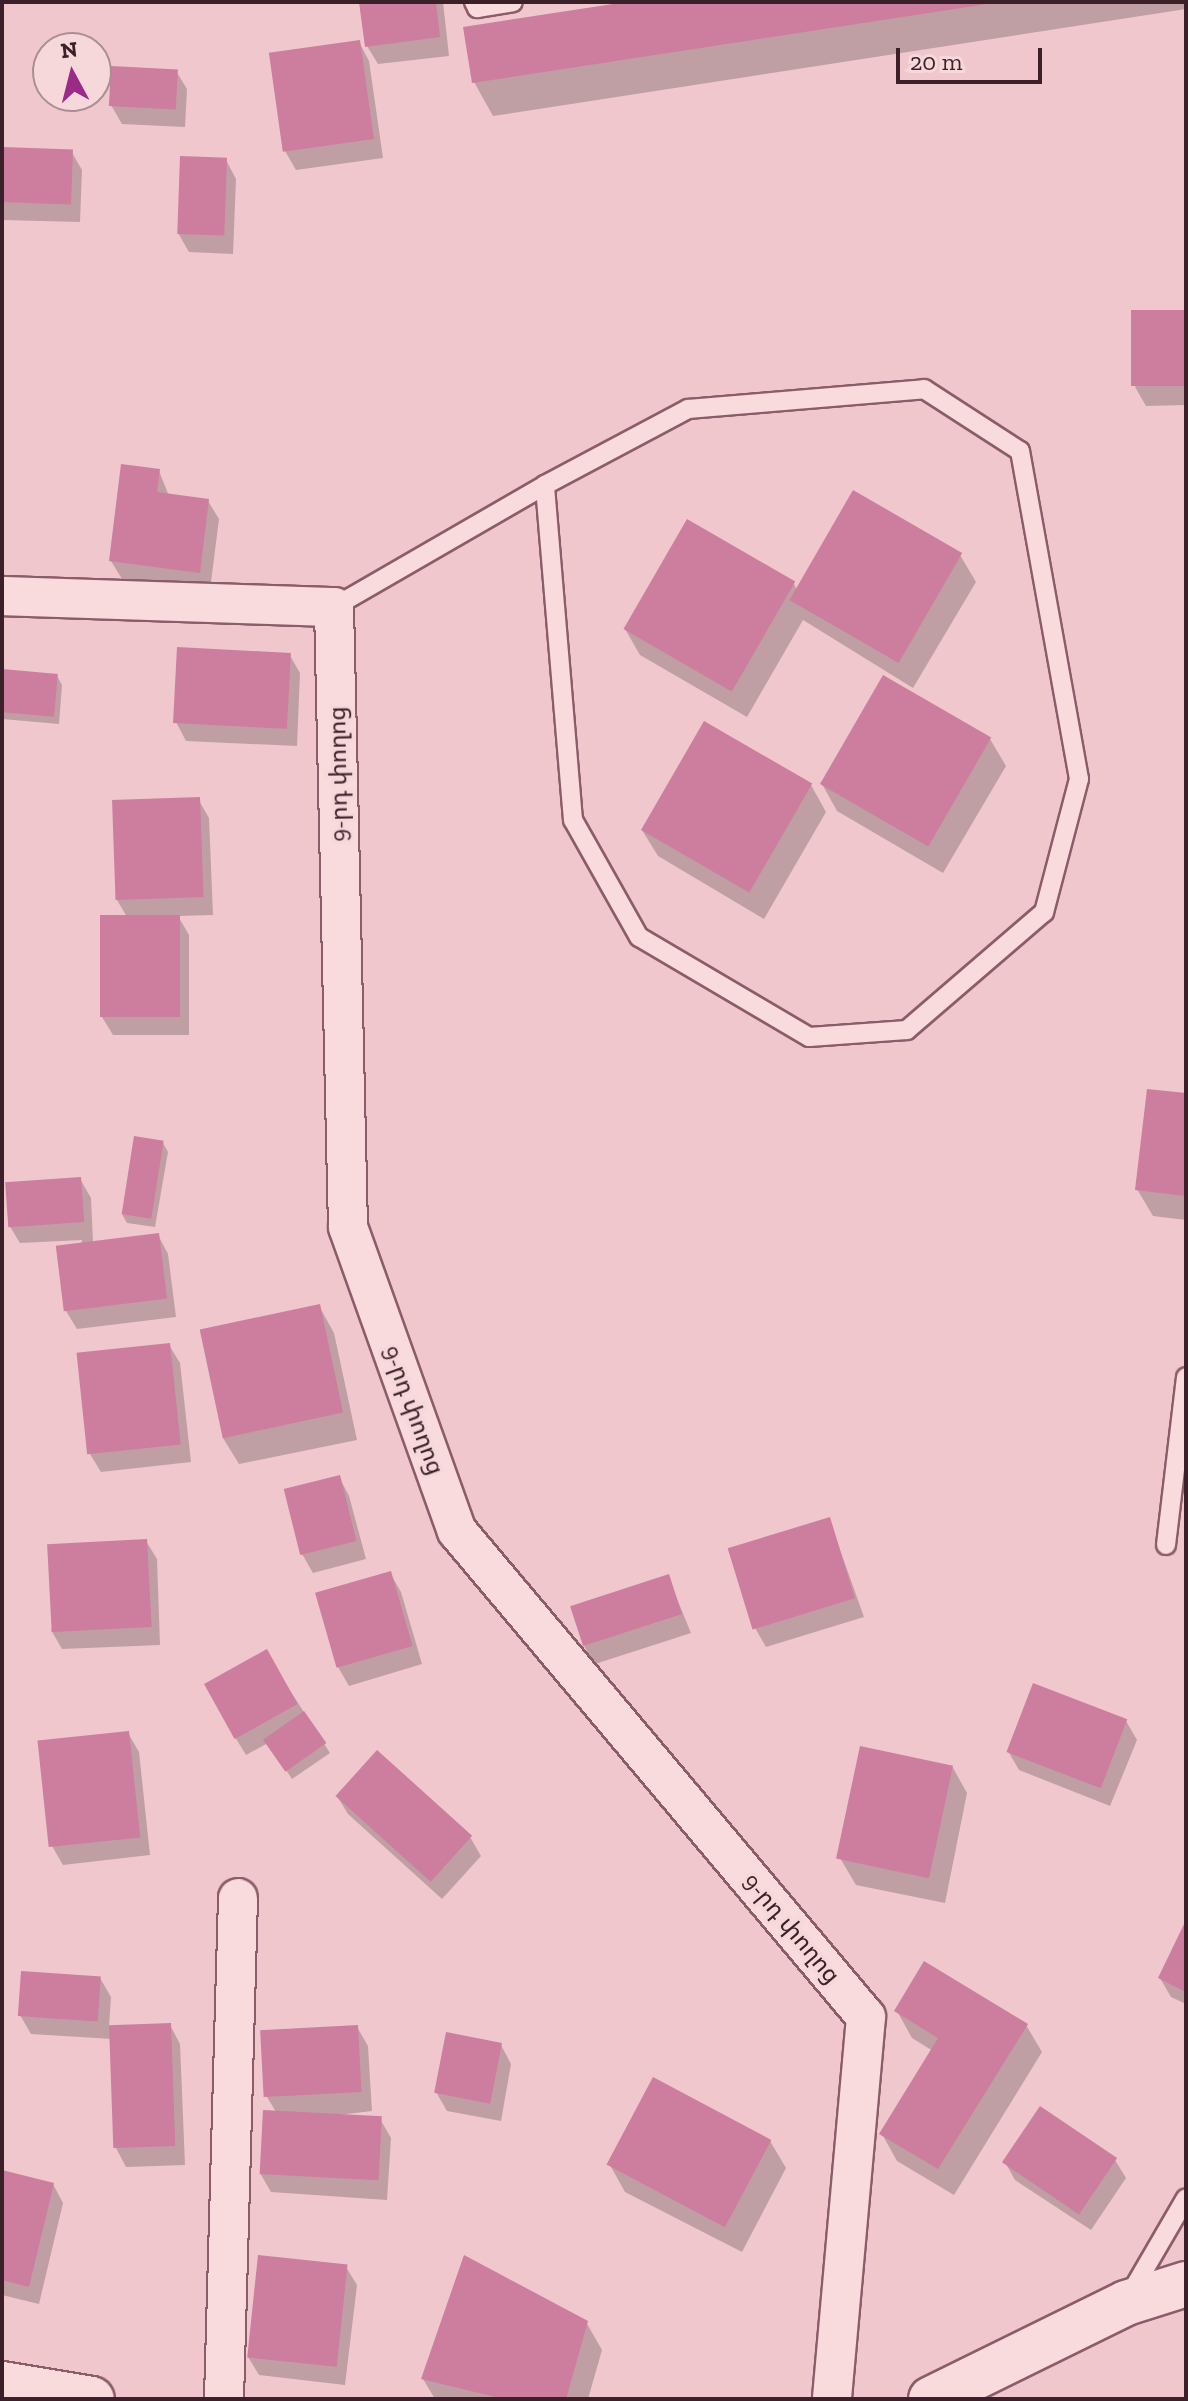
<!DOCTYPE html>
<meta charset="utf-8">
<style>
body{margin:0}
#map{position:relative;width:1188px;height:2401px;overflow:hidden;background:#efc7cc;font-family:"Zilla Slab","Noto Sans Armenian",serif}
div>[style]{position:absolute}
.shadow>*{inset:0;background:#0003}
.building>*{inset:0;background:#cd7d9d;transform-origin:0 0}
.roads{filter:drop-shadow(2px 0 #8b5c69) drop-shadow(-2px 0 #8b5c69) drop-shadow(0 2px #8b5c69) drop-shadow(0 -2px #8b5c69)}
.lane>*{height:18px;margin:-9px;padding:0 9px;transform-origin:9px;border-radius:9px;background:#f9dbde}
.street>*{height:38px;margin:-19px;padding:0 19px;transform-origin:19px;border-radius:19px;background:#f9dbde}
.secondary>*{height:44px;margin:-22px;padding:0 22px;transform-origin:22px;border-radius:22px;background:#f9dbde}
span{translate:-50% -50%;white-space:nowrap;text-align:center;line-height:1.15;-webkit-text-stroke:7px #f6d7da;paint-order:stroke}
.street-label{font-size:24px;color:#3b2029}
.frame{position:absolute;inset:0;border:4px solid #3b2029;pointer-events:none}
.north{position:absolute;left:32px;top:32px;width:80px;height:80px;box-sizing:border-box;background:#f6d7da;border:2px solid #ab8e93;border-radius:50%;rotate:353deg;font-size:22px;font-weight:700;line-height:32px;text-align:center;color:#3b2029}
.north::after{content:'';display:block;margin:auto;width:28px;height:36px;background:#9a2c87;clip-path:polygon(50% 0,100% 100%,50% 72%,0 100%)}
.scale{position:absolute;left:896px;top:48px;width:146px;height:36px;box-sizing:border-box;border:4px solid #3b2029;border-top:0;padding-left:10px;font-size:24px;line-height:28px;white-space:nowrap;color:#3b2029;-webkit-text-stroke:6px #f6d7da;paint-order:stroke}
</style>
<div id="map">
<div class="shadow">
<i style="clip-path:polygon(361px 2px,443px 2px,449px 56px,378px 64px,367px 46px)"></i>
<i style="clip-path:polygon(639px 2px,1186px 2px,1186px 9px,493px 116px,474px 82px)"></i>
<i style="clip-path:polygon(359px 42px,369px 61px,383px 158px,296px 170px,285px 151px)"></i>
<i style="clip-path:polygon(176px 71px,187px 89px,185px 127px,122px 124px,111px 105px)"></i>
<i style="clip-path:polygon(2px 149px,71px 151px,82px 170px,80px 222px,2px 220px)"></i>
<i style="clip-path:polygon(226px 160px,236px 179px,233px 254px,189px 252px,178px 233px)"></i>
<i style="clip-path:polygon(1186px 312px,1186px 405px,1146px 406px,1135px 387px)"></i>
<i style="clip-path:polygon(159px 471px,169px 496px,208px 501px,219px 519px,210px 590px,122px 579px,111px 561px)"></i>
<i style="clip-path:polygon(960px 555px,976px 582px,913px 688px,803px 620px,747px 717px,640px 655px,625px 629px,794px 584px,797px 590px)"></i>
<i style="clip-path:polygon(289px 654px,300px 673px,297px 746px,186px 741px,176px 722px)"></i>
<i style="clip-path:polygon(2px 671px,57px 676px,62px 685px,59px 724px,2px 719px)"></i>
<i style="clip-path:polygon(990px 739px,1006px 766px,943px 873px,837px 811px,822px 784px)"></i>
<i style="clip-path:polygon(811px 785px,826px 812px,764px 919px,658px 856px,642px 830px)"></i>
<i style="clip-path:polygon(198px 799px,209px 818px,213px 915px,178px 916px,189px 935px,189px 1035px,113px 1035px,102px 1017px,127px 917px,117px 900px,114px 802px)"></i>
<i style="clip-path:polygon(1186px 1095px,1186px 1220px,1153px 1216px,1137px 1189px)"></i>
<i style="clip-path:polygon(163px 1143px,168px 1152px,155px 1227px,127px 1223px,122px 1214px)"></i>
<i style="clip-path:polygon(80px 1179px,91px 1198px,93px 1242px,158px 1235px,168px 1254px,176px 1317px,77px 1329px,66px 1311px,82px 1240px,20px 1243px,9px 1225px)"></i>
<i style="clip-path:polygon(319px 1306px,334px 1333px,357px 1440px,239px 1464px,223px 1438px)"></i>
<i style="clip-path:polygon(169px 1345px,180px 1363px,191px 1462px,101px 1472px,90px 1454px)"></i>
<i style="clip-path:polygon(339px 1477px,349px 1496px,366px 1559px,313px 1573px,302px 1554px)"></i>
<i style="clip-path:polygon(829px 1519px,864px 1617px,766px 1647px,755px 1628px)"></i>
<i style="clip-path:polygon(146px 1541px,157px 1559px,160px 1645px,62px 1649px,51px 1630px)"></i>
<i style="clip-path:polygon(390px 1573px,401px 1592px,422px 1664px,349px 1686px,338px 1667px)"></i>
<i style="clip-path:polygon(668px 1577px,691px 1633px,595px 1664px,584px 1646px)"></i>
<i style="clip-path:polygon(277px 1670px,330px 1753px,292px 1779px,268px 1743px,246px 1755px,235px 1737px)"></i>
<i style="clip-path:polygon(1126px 1721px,1137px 1740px,1110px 1806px,1019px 1770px,1008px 1751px)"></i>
<i style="clip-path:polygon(128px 1733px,139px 1752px,150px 1855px,63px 1865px,52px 1846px)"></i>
<i style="clip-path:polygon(952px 1766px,967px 1793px,945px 1903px,856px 1885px,840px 1858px)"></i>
<i style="clip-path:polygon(337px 1796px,470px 1837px,481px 1856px,442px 1899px,348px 1814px)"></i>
<i style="clip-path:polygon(1186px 1925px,1186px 2004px,1171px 1997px,1160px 1978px)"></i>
<i style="clip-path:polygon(100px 1978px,111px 1997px,109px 2027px,170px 2025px,180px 2044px,185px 2165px,126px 2167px,116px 2148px,112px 2039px,31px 2034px,20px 2015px)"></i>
<i style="clip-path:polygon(897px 2011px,1026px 2025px,1042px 2052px,954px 2195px,897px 2161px,882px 2134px,933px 2051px,912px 2038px)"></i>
<i style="clip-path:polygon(357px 2027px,368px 2046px,372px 2111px,330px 2116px,380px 2119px,391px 2138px,387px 2200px,271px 2192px,260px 2173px,276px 2112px,267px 2097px)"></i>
<i style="clip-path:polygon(501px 2045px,511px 2064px,501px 2121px,447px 2111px,436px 2092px)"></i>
<i style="clip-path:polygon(770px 2141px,786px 2168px,742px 2252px,625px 2192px,610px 2165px)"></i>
<i style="clip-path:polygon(1115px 2160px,1126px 2178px,1091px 2230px,1015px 2180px,1005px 2162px)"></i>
<i style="clip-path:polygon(2px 2172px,53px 2184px,63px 2203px,39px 2304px,2px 2295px)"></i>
<i style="clip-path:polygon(346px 2267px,357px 2285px,345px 2385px,259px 2375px,248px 2357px)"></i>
<i style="clip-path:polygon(586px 2322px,602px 2350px,588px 2399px,435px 2399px,423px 2379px)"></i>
</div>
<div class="building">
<i style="clip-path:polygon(359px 2px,436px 2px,440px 37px,365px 47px)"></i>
<i style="clip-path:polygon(626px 2px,987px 2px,987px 4px,472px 83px,463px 27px)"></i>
<i style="left:360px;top:40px;width:100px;height:92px;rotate:82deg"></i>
<i style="left:111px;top:66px;width:67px;height:40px;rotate:3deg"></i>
<i style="left:2px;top:147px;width:71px;height:55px;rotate:2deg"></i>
<i style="left:180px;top:156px;width:47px;height:78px;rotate:2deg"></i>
<i style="left:1186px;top:310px;width:76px;height:55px;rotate:90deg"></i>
<i style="clip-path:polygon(121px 464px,160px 469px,157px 492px,209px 499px,200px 573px,109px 561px)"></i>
<i style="left:853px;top:490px;width:126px;height:127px;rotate:30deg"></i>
<i style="left:687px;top:519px;width:125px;height:127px;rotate:30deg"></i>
<i style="left:177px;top:647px;width:114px;height:76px;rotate:3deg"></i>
<i style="left:2px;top:669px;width:56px;height:43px;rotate:5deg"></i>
<i style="left:883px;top:675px;width:125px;height:126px;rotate:30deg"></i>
<i style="left:704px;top:721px;width:125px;height:126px;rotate:30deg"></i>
<i style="left:200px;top:797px;width:100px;height:88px;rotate:88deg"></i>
<i style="left:100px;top:915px;width:80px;height:102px"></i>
<i style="clip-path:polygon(1147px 1089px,1186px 1093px,1186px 1196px,1135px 1190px)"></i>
<i style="left:134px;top:1136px;width:30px;height:79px;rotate:9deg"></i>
<i style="left:81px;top:1177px;width:45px;height:76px;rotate:86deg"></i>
<i style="left:159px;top:1233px;width:66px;height:104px;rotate:83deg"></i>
<i style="left:320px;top:1304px;width:111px;height:123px;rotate:78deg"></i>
<i style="left:170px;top:1343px;width:102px;height:94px;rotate:84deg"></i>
<i style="left:340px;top:1475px;width:68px;height:58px;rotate:76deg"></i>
<i style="left:830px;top:1517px;width:85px;height:107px;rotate:73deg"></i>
<i style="left:147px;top:1539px;width:88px;height:100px;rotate:87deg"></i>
<i style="left:391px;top:1571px;width:78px;height:79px;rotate:74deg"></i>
<i style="left:669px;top:1574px;width:42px;height:104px;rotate:72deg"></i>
<i style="left:267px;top:1649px;width:63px;height:72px;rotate:61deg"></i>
<i style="left:1033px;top:1683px;width:101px;height:74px;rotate:21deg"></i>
<i style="left:304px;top:1711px;width:39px;height:50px;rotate:55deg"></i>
<i style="left:129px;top:1731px;width:107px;height:92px;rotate:84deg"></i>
<i style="left:860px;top:1746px;width:95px;height:115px;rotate:12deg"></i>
<i style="left:377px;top:1750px;width:128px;height:62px;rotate:42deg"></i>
<i style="clip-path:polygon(1186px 1920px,1186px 1992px,1158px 1978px)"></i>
<i style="clip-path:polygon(924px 1961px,1028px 2024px,938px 2169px,879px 2134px,938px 2038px,894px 2011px)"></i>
<i style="left:21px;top:1971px;width:80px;height:45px;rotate:4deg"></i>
<i style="left:171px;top:2023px;width:123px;height:62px;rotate:88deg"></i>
<i style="left:358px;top:2025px;width:67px;height:98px;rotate:87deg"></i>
<i style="left:446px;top:2032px;width:57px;height:62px;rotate:11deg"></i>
<i style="left:653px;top:2077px;width:134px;height:99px;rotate:28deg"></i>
<i style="left:1040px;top:2106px;width:93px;height:68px;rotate:34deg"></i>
<i style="left:263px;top:2110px;width:119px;height:64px;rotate:3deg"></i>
<i style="clip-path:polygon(2px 2170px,54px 2183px,29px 2287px,2px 2280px)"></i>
<i style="left:258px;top:2255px;width:90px;height:103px;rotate:6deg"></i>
<i style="clip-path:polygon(464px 2255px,588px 2321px,566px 2399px,504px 2399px,421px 2379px)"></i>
</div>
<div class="roads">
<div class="lane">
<i style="left:474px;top:2px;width:7px;rotate:63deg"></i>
<i style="left:477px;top:8px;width:36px;rotate:-9deg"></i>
<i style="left:334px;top:607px;width:244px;rotate:-30deg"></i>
<i style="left:545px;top:485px;width:162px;rotate:-28deg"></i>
<i style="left:688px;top:409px;width:237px;rotate:-4.8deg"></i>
<i style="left:924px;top:389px;width:114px;rotate:32.9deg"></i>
<i style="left:1020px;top:451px;width:333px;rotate:79.8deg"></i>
<i style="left:1079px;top:779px;width:138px;rotate:104.7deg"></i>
<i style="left:1044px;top:912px;width:181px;rotate:139.3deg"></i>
<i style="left:907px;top:1030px;width:98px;rotate:175.9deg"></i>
<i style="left:809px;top:1037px;width:197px;rotate:-149.5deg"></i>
<i style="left:639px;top:937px;width:134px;rotate:-119.4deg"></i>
<i style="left:573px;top:820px;width:336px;rotate:-94.8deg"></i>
<i style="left:1166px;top:1545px;width:169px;rotate:-83.2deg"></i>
<i style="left:1129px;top:2296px;width:113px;rotate:-59.8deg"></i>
</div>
<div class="street">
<i style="left:2px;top:596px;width:332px;rotate:1.9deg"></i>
<i style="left:334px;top:607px;width:620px;rotate:88.71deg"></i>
<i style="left:348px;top:1227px;width:323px;rotate:70.3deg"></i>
<i style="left:457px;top:1531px;width:635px;rotate:49.92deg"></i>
<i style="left:866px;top:2017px;width:384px;rotate:95.1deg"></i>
<i style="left:224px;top:2399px;width:501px;rotate:-88.4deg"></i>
</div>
<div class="secondary">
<i style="left:2px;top:2384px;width:91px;rotate:9.5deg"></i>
<i style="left:931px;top:2399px;width:217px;rotate:-26.2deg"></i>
<i style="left:1126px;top:2303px;width:63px;rotate:-17.6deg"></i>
</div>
</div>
<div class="street-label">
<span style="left:338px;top:774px;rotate:-91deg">9-րդ փողոց</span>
<span style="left:414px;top:1410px;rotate:70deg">9-րդ փողոց</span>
<span style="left:792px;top:1928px;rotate:50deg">9-րդ փողոց</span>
</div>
<div class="frame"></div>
<div class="north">N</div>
<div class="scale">20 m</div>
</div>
